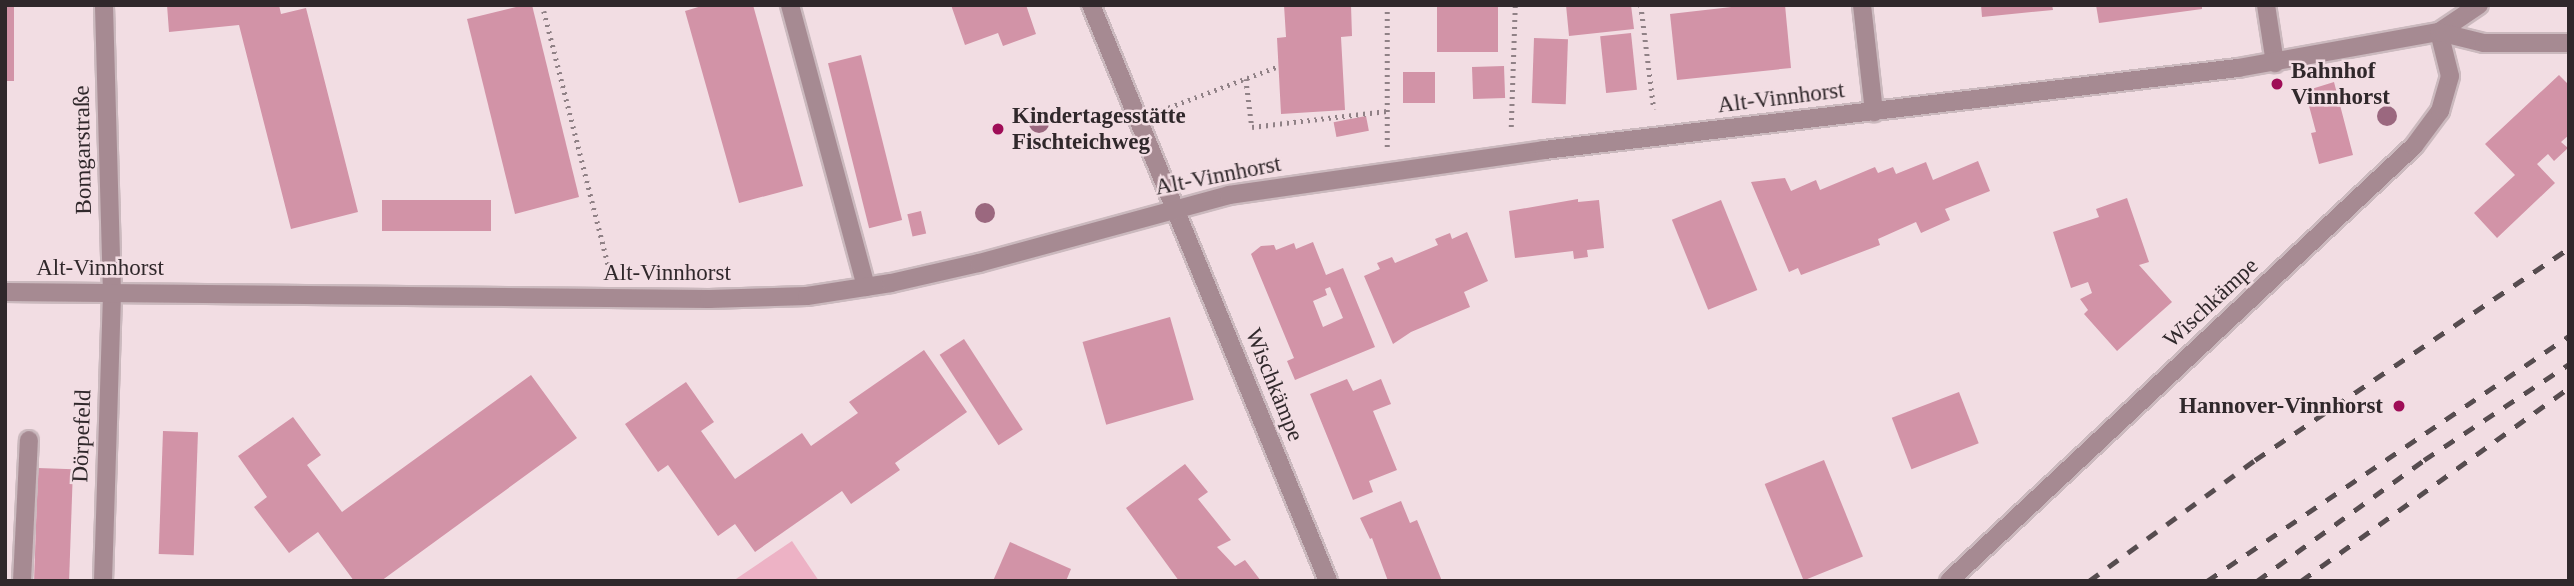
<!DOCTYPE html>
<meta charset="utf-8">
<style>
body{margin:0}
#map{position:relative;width:2574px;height:586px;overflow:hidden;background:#f2dde3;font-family:Georgia,serif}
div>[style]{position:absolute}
.green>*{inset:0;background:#edb2c5}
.building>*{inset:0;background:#d293a7;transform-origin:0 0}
.path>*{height:4.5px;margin-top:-2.25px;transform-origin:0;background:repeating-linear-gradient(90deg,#908186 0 2px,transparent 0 7px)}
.roads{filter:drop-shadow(2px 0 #cbb9be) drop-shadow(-2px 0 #cbb9be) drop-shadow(0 2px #cbb9be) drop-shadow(0 -2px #cbb9be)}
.service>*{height:18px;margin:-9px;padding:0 9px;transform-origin:9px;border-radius:9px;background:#a68a92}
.minor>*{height:18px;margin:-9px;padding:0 9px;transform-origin:9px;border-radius:9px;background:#a68a92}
.tertiary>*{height:18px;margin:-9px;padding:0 9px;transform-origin:9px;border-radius:9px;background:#a68a92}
.rail>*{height:5px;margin-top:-2.5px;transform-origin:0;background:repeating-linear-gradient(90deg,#564c4f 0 12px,transparent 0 24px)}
.trees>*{width:20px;height:20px;margin:-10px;border-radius:50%;background:#9b687f}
.dots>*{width:19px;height:19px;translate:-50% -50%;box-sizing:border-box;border:4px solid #f2dde3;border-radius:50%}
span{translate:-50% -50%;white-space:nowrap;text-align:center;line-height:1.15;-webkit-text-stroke:5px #f2dde3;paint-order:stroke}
.poi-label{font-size:23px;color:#30282b;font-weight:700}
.left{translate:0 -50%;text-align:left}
.right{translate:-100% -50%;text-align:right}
.street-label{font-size:23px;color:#30282b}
.frame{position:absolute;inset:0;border:7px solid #30282b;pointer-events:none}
</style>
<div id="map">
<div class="green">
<i style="clip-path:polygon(792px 541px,819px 581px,733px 581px)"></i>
</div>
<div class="building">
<i style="left:5px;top:5px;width:9px;height:76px"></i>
<i style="clip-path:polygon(167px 5px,279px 5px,281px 14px,306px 8px,358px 212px,291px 229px,239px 25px,169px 32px)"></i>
<i style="clip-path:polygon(524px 5px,532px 5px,579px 197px,515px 214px,467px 19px)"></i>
<i style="clip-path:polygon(705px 5px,753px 5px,803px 186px,739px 203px,685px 11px)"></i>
<i style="clip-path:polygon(951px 5px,1026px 5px,1036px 34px,1003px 46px,998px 33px,965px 45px)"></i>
<i style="clip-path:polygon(1284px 5px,1351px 5px,1352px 36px,1341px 37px,1345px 110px,1281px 114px,1277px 38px,1286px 37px)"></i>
<i style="left:1437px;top:5px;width:61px;height:47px"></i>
<i style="clip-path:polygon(1566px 5px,1631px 5px,1634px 29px,1569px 36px)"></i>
<i style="clip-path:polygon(1749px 5px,1785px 5px,1791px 68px,1677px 80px,1670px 14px)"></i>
<i style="clip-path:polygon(1981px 5px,2052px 5px,2053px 10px,1982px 17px)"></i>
<i style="clip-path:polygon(2096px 5px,2202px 5px,2202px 9px,2099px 23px)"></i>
<i style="left:1631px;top:33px;width:57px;height:31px;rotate:84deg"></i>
<i style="left:1534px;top:38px;width:34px;height:65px;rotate:2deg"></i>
<i style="left:861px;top:55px;width:170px;height:34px;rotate:76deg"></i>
<i style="left:1504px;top:66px;width:32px;height:32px;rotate:88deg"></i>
<i style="left:1403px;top:72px;width:32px;height:31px"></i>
<i style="clip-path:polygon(2559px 75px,2569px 85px,2569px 135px,2561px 142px,2568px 148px,2554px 161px,2548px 154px,2537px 164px,2555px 183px,2497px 238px,2474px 213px,2515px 175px,2485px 144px)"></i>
<i style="clip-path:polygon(2334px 82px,2353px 155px,2319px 164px,2311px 133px,2316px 132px,2305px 91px)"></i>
<i style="left:1366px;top:116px;width:15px;height:33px;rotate:79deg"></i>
<i style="clip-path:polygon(1978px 161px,1990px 191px,1945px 209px,1950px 220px,1921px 233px,1916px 222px,1878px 239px,1880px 245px,1801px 275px,1798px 268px,1789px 272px,1751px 182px,1785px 178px,1791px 191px,1816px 180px,1820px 190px,1875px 167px,1878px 173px,1893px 167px,1896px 174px,1926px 162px,1933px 180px)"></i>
<i style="clip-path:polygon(2127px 198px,2149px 262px,2139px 265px,2172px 302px,2117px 351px,2084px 314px,2088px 310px,2080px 299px,2092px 293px,2088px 282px,2071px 288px,2053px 232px,2099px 217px,2096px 209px)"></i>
<i style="clip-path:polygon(1578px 199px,1578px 202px,1599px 200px,1604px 248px,1587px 250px,1588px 257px,1574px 259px,1573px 251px,1515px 258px,1509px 211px)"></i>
<i style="left:382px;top:200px;width:109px;height:31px"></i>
<i style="left:1721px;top:200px;width:97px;height:53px;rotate:68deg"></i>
<i style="left:921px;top:211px;width:23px;height:14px;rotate:77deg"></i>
<i style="clip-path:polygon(1467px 232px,1488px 281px,1464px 292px,1470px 307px,1411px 332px,1393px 344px,1364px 276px,1380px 269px,1377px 263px,1392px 257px,1395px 263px,1438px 245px,1435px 239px,1450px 233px,1452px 239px)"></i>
<i style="clip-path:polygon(evenodd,1313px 242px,1326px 275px,1343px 268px,1375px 347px,1295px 380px,1287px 361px,1294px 358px,1251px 254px,1261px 246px,1274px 245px,1276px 250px,1294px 243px,1296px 249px,1313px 242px,1330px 287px,1343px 318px,1323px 327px,1313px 301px,1327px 295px,1325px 289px,1330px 287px)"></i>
<i style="left:1170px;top:317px;width:86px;height:91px;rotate:74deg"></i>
<i style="left:964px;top:339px;width:108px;height:29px;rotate:57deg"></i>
<i style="clip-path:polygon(924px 350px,967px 412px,895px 463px,900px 470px,851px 504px,842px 491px,755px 552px,735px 524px,718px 536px,668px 465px,658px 472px,625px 424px,686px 382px,714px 422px,701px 431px,735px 479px,802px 433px,811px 446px,858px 413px,849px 402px)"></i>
<i style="clip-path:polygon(531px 375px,577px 438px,381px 581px,354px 581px,318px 532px,289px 553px,254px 507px,267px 497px,238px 456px,293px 417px,321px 455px,307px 465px,342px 512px)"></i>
<i style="clip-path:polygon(1347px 379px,1353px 391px,1381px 379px,1391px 404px,1373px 411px,1397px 470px,1369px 481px,1373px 492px,1353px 500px,1310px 394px)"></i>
<i style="left:1959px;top:392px;width:55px;height:72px;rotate:69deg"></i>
<i style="left:163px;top:431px;width:35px;height:123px;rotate:2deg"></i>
<i style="left:1824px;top:460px;width:104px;height:64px;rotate:68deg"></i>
<i style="clip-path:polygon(1185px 464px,1208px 492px,1198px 499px,1231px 540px,1217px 547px,1235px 566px,1245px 560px,1261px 581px,1179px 581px,1126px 508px)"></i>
<i style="left:38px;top:468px;width:35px;height:113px;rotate:2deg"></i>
<i style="clip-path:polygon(1401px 501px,1410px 523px,1417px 520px,1442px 581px,1388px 581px,1372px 538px,1370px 539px,1360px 518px)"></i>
<i style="clip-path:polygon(1010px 542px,1071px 569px,1066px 581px,993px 581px)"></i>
</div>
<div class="path">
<i style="left:1641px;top:5px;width:105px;rotate:82.9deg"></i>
<i style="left:544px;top:11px;width:269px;rotate:75.8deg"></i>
<i style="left:1246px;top:79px;width:48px;rotate:82.9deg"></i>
<i style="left:1252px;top:127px;width:136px;rotate:-6.8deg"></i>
<i style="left:1162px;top:110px;width:125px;rotate:-20.6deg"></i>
<i style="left:1511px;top:127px;width:122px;rotate:-88.1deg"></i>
<i style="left:1387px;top:147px;width:142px;rotate:-90deg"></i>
</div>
<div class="roads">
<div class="service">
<i style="left:790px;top:5px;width:292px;rotate:74.9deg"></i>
<i style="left:2266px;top:5px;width:59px;rotate:81.2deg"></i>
<i style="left:22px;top:581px;width:141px;rotate:-87.2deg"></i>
</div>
<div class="minor">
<i style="left:1091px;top:5px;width:623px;rotate:67.63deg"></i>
<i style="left:1862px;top:5px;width:108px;rotate:83.6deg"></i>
<i style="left:103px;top:581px;width:288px;rotate:-88.2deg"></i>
<i style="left:112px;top:293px;width:288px;rotate:-91.6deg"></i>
<i style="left:1949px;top:581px;width:637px;rotate:-43.09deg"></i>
<i style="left:2414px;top:146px;width:44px;rotate:-53.4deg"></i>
<i style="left:2440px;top:111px;width:36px;rotate:-74deg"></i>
<i style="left:2450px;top:76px;width:45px;rotate:-104deg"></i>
</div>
<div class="tertiary">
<i style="left:2439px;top:32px;width:48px;rotate:-34deg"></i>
<i style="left:5px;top:292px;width:704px;rotate:0.57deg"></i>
<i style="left:709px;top:299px;width:98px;rotate:-1.8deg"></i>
<i style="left:807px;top:296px;width:85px;rotate:-8.8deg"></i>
<i style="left:891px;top:283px;width:90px;rotate:-12.8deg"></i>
<i style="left:979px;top:263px;width:259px;rotate:-15.2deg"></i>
<i style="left:1229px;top:195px;width:318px;rotate:-8.1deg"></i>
<i style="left:1544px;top:150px;width:699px;rotate:-6.74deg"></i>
<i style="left:2238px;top:68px;width:204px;rotate:-10.2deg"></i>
<i style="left:2439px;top:32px;width:46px;rotate:13.7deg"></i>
<i style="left:2484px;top:43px;width:85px"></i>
</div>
</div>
<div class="rail">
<i style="left:2089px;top:581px;width:205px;rotate:-36.1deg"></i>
<i style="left:2255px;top:460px;width:379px;rotate:-34deg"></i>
<i style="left:2207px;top:581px;width:437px;rotate:-34.1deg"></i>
<i style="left:2257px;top:581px;width:206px;rotate:-35.9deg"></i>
<i style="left:2424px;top:460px;width:174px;rotate:-33.5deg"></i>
<i style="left:2301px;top:581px;width:330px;rotate:-35.8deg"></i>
</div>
<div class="trees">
<i style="left:2387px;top:116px"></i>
<i style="left:1039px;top:123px"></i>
<i style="left:985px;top:213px"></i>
</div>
<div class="dots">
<i style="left:2277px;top:84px;background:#9f0d57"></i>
<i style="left:998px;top:129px;background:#9f0d57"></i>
<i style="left:2399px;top:406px;background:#9f0d57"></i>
</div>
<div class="poi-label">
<span class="left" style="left:2291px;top:84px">Bahnhof<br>Vinnhorst</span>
<span class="left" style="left:1012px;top:129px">Kindertagesstätte<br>Fischteichweg</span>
<span class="right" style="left:2383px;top:406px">Hannover-Vinnhorst</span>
</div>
<div class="street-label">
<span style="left:1781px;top:98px;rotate:-7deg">Alt-Vinnhorst</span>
<span style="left:83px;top:150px;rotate:-91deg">Bomgarstraße</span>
<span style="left:1218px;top:176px;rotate:-11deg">Alt-Vinnhorst</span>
<span style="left:100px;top:268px">Alt-Vinnhorst</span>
<span style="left:667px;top:273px">Alt-Vinnhorst</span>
<span style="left:2211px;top:303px;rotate:-43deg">Wischkämpe</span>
<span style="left:1274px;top:385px;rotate:68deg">Wischkämpe</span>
<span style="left:82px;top:436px;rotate:-88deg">Dörpefeld</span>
</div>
<div class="frame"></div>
</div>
